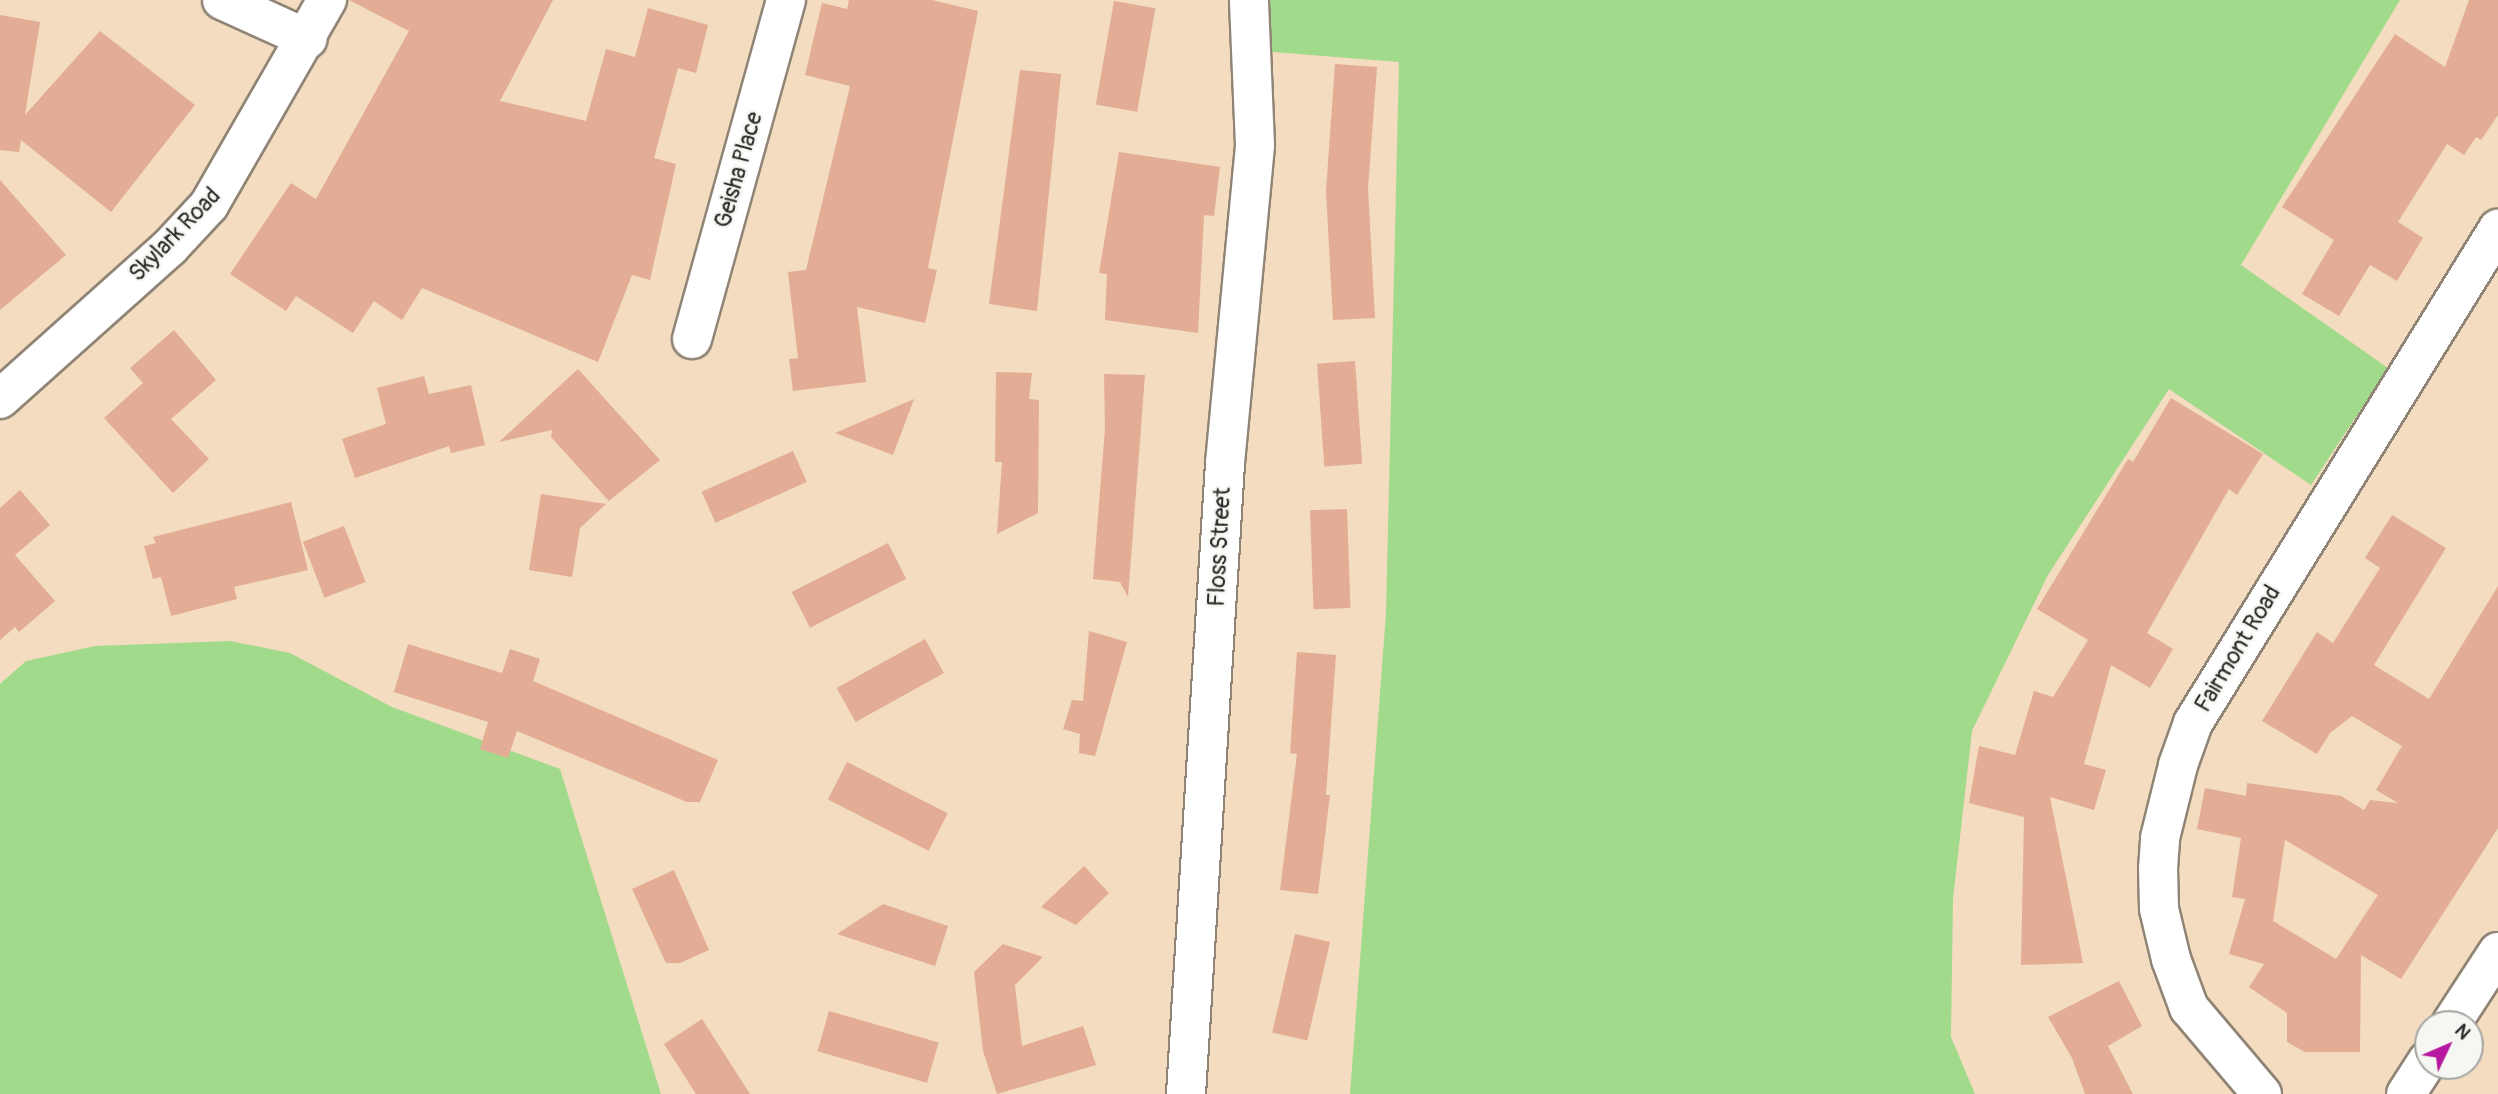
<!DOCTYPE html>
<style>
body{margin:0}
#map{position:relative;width:2498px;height:1094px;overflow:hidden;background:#f3dcbf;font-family:Pangolin,sans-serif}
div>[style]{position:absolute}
.green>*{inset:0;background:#a2da8c}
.building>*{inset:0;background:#e2ac95;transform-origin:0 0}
.roads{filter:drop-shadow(2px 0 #8f8475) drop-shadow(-2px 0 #8f8475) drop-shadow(0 2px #8f8475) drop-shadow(0 -2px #8f8475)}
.minor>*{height:38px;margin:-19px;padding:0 19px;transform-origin:19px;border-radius:19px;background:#fff}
span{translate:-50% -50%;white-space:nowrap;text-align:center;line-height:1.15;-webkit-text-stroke:5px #f6f6f2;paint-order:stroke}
.street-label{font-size:23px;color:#2b2b2b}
.north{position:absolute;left:2414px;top:1010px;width:70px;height:70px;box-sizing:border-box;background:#f6f6f2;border:2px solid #a5a5a2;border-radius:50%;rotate:46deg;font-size:19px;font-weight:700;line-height:28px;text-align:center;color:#2b2b2b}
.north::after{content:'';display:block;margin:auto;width:24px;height:32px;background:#b5179e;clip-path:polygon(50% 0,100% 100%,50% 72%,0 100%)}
</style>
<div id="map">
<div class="green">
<i style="clip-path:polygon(1251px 0,2400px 0,2241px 265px,2388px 368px,2311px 485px,2169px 389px,2048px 575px,1972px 731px,1953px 899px,1951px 1037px,1975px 1094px,1350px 1094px,1386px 613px,1399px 62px,1259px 51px)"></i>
<i style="clip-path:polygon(230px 641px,290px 653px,392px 707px,560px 769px,661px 1094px,0 1094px,0 684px,26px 661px,95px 646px)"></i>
</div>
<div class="building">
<i style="clip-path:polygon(349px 0,553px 0,500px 101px,586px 121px,606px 49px,635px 57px,648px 8px,708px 25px,696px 73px,678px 68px,654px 158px,676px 164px,650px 280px,632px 275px,598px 362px,422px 288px,402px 320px,374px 301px,353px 333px,296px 296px,286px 311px,230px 274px,291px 183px,316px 199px,409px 31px)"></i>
<i style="clip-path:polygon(849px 0,932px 0,978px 11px,928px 268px,937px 270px,925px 323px,857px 307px,866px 382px,793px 391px,789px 359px,798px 358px,788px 272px,806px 270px,850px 86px,805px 75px,822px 3px,847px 9px)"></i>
<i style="clip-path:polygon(2469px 0,2498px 0,2498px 115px,2481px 140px,2476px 137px,2464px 155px,2447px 144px,2398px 222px,2423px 238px,2397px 281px,2370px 265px,2339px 316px,2302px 294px,2334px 240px,2282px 207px,2395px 34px,2445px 67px)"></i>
<i style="left:1114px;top:1px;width:42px;height:105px;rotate:10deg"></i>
<i style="clip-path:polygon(0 15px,40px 22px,25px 115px,100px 31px,195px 105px,111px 212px,21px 140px,19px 152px,0 150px)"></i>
<i style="clip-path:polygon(1335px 64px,1377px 67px,1368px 188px,1375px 318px,1333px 320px,1326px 191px)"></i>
<i style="clip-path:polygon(1020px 70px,1061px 74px,1037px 311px,989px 304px)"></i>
<i style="clip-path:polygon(1119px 152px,1220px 167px,1214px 216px,1204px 215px,1198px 333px,1105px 320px,1107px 274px,1099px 273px)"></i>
<i style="clip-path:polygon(0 180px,66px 255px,0 310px)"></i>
<i style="clip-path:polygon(174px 330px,216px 380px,171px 419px,209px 459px,173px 493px,104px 418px,143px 383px,130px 368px)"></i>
<i style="left:1355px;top:361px;width:103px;height:38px;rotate:86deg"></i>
<i style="clip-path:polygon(578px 369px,660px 460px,609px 501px,551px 437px,552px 430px,499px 442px)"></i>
<i style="clip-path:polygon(996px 372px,1032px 373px,1029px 399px,1039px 400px,1038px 513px,997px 534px,1002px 462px,995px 462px)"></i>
<i style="clip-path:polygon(1104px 374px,1145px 375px,1128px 597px,1120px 582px,1093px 579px,1105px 428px)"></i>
<i style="clip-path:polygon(424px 376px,429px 394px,471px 385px,485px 445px,451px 453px,449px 446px,355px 478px,342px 439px,386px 424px,377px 388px)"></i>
<i style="clip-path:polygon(2171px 398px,2263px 454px,2237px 495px,2229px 489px,2147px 633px,2173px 649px,2150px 688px,2111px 665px,2084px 764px,2106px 770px,2094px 810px,2050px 797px,2083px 963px,2021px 965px,2024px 817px,1969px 803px,1979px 746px,2015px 755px,2034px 691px,2053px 697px,2088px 640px,2037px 609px,2128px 459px,2133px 462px)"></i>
<i style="clip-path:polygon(914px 399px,893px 455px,835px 433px)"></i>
<i style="left:793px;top:451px;width:34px;height:100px;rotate:66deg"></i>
<i style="clip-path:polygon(20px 490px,50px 525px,15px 555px,55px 601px,19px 632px,15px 627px,0 640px,0 508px)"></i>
<i style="clip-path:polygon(541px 494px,606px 504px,580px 528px,572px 577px,529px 570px)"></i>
<i style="clip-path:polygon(291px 502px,308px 570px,234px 587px,237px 599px,171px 616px,161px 577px,153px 579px,144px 546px,156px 543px,153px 537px)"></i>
<i style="left:1347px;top:509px;width:99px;height:37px;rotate:88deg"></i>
<i style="clip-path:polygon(evenodd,2392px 515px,2446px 548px,2374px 665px,2429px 699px,2498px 586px,2498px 828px,2401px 979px,2361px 955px,2360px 1052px,2305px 1052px,2287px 1042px,2287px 1013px,2249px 987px,2264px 964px,2229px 954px,2245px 899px,2232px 897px,2241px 838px,2197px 829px,2205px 788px,2246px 796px,2247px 783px,2341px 796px,2364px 810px,2370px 800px,2398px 803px,2376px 790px,2402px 746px,2352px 716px,2330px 733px,2317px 754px,2262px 721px,2317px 632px,2333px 643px,2380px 568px,2365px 558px,2392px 515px,2285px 840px,2378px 895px,2336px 959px,2273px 921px,2285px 840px)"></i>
<i style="left:344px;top:526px;width:60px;height:44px;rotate:69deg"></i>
<i style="left:888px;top:543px;width:40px;height:108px;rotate:63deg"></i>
<i style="clip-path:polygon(1089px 631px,1127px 642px,1095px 756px,1079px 753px,1080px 734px,1063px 729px,1072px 700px,1083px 701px)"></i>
<i style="left:925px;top:639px;width:39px;height:101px;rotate:61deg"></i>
<i style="clip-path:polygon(408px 644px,502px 673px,510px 649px,540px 659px,533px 681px,718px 760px,700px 802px,687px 802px,517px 731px,508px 758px,480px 749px,488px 722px,394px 692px)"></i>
<i style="clip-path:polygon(1297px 652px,1336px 655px,1326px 795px,1330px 795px,1318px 894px,1280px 890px,1297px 754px,1290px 753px)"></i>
<i style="left:847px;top:762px;width:113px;height:42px;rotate:27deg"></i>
<i style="clip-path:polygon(1084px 866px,1109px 893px,1076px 925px,1041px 907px)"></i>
<i style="clip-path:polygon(674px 870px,709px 950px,680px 963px,666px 963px,632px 889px)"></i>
<i style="clip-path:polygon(883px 904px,948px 926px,935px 966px,837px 934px)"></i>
<i style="left:1295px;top:934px;width:36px;height:101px;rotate:13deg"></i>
<i style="clip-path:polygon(1003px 944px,1043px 957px,1015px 985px,1022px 1046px,1083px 1026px,1096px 1065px,997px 1094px,983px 1051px,974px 972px)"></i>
<i style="clip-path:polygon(2119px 981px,2142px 1026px,2108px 1046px,2133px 1094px,2085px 1094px,2072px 1058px,2048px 1017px)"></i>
<i style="left:829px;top:1011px;width:114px;height:42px;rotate:16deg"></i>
<i style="clip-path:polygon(702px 1019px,750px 1094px,696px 1094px,664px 1044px)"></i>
</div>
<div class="roads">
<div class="minor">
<i style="left:222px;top:0;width:94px;rotate:24.4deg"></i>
<i style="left:692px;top:339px;width:352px;rotate:-74.5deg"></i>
<i style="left:0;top:399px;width:228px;rotate:-41.8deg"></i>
<i style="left:170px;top:247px;width:57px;rotate:-47.1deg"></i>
<i style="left:209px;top:205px;width:237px;rotate:-60.1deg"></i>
<i style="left:2451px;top:1024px;width:86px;rotate:-56.9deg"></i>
<i style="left:1186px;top:1094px;width:632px;rotate:-86.46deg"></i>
<i style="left:1225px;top:463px;width:319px;rotate:-84.6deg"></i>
<i style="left:1255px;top:145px;width:145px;rotate:-92.4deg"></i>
<i style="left:2262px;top:1094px;width:113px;rotate:-130.3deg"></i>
<i style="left:2189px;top:1008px;width:52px;rotate:-110.2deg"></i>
<i style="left:2171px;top:959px;width:51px;rotate:-103.5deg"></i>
<i style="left:2159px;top:909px;width:40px;rotate:-91.4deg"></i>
<i style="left:2158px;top:869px;width:31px;rotate:-86deg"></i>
<i style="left:2160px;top:838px;width:75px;rotate:-76.1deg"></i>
<i style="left:2178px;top:765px;width:45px;rotate:-70.3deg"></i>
<i style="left:2193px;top:723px;width:581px;rotate:-58.31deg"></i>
<i style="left:2406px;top:1094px;width:40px;rotate:-57.1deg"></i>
</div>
</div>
<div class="street-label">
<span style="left:739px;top:170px;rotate:-74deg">Geisha Place</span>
<span style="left:175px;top:235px;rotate:-46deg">Skylark Road</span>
<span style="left:1220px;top:547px;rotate:-87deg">Floss Street</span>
<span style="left:2238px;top:649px;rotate:-59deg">Fairmont Road</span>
</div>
<div class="north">N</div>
</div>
